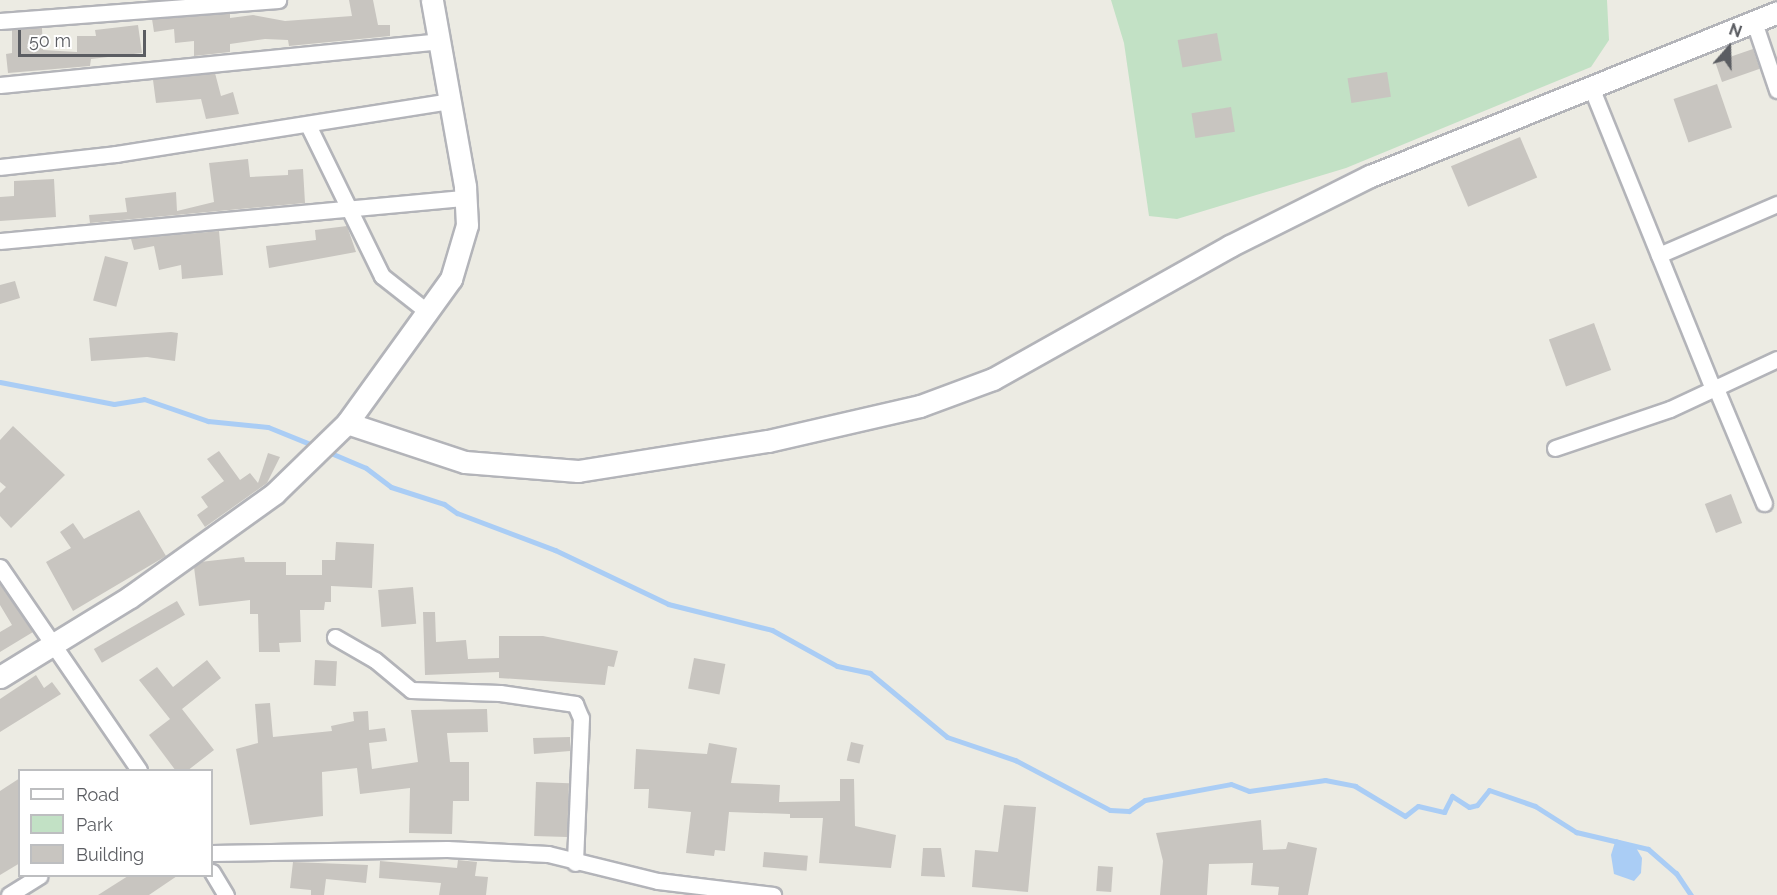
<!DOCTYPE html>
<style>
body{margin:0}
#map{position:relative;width:1777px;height:895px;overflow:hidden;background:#ecebe3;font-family:Raleway,sans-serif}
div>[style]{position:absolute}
.green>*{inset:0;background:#c2e1c5}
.water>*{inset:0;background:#aacdf5}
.stream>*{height:5px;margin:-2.5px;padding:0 2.5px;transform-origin:2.5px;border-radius:2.5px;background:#aacdf5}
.building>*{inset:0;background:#c8c5c0;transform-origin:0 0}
.roads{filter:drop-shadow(2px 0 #b3b4b9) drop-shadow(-2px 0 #b3b4b9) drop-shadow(0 2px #b3b4b9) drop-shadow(0 -2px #b3b4b9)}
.street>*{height:15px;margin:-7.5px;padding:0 7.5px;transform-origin:7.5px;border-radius:7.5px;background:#fff}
.secondary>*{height:21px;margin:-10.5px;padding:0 10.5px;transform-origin:10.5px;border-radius:10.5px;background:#fff}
span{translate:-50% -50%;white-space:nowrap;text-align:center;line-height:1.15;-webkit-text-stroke:5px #fff;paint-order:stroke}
.legend{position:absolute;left:18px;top:769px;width:195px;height:108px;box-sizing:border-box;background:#fff;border:2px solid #bdbec0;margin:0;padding:8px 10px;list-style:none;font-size:18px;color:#5b5d62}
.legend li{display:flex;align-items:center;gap:12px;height:30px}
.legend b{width:30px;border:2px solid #bdbec0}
.north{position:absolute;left:1699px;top:18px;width:60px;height:60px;-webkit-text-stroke:4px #fff;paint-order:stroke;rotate:20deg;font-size:16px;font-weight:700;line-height:24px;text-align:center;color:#5b5d62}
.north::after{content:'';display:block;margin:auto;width:21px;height:27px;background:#5b5d62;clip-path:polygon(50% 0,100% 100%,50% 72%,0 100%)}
.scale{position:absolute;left:18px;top:30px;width:128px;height:27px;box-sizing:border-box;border:3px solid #5b5d62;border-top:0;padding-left:8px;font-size:18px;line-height:21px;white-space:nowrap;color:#5b5d62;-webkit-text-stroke:4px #fff;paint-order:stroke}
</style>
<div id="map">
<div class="green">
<i style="clip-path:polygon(1111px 0,1607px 0,1609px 40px,1591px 67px,1346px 168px,1177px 219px,1149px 216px,1124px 43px)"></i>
</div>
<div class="water">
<i style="clip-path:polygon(1616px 839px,1635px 846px,1642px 858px,1641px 873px,1634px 881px,1614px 874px,1611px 855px)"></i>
</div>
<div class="stream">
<i style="left:0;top:382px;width:116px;rotate:10.9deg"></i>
<i style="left:114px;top:404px;width:30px;rotate:-9deg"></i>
<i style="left:144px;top:399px;width:68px;rotate:19deg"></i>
<i style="left:208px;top:421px;width:60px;rotate:5.7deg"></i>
<i style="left:268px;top:427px;width:51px;rotate:22deg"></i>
<i style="left:326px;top:451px;width:43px;rotate:23deg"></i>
<i style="left:366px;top:468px;width:31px;rotate:37deg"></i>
<i style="left:391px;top:487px;width:56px;rotate:17.8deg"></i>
<i style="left:444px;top:504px;width:16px;rotate:35deg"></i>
<i style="left:457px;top:513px;width:105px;rotate:20.7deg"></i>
<i style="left:555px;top:550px;width:125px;rotate:25.5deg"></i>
<i style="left:668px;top:604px;width:107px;rotate:14deg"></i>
<i style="left:772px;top:630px;width:74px;rotate:29deg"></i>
<i style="left:837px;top:666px;width:34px;rotate:12deg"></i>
<i style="left:870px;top:673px;width:100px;rotate:39.7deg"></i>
<i style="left:947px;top:737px;width:72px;rotate:18.7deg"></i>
<i style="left:1015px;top:760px;width:107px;rotate:27.8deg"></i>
<i style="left:1110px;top:810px;width:19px;rotate:3deg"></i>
<i style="left:1129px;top:811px;width:19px;rotate:-35deg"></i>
<i style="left:1145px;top:800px;width:87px;rotate:-10.5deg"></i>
<i style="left:1231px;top:784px;width:19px;rotate:21deg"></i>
<i style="left:1249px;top:791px;width:77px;rotate:-8.2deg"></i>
<i style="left:1325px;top:780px;width:31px;rotate:11deg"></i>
<i style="left:1355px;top:786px;width:58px;rotate:31deg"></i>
<i style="left:1405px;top:816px;width:16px;rotate:-38deg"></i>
<i style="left:1418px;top:806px;width:27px;rotate:13deg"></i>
<i style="left:1444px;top:812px;width:18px;rotate:-63deg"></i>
<i style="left:1452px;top:796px;width:20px;rotate:33deg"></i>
<i style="left:1469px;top:807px;width:8px;rotate:-14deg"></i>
<i style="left:1477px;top:805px;width:19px;rotate:-51deg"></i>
<i style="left:1489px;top:790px;width:49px;rotate:19.2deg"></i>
<i style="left:1535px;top:806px;width:49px;rotate:32.4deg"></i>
<i style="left:1576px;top:832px;width:74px;rotate:13.3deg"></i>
<i style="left:1648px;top:849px;width:37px;rotate:41deg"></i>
<i style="left:1676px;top:873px;width:27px;rotate:56deg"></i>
</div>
<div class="building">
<i style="clip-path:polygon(349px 0,373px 0,378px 25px,390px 25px,390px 36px,289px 46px,288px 40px,265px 39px,230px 44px,230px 52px,194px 56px,194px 41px,175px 43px,174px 29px,154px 32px,152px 19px,230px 13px,230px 18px,253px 15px,285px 21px,352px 16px)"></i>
<i style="clip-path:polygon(138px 25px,142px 53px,91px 59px,90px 66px,8px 73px,6px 54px,12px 53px,12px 30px,42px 28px,43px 50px,77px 52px,77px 36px,96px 36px,95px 30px)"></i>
<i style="left:1217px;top:33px;width:28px;height:40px;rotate:80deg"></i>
<i style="left:1753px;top:49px;width:21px;height:40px;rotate:71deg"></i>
<i style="left:1387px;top:72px;width:25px;height:40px;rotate:81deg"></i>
<i style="clip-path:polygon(215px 73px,221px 96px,233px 92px,239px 114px,206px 119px,201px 99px,156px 103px,153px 80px)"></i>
<i style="left:1717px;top:84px;width:46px;height:46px;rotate:71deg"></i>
<i style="left:1231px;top:107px;width:25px;height:40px;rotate:81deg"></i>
<i style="left:1520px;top:137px;width:44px;height:75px;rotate:67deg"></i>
<i style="clip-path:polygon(248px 159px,250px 177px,288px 175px,288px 170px,303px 169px,305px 203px,90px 223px,89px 215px,127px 212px,125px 198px,176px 192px,177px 211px,214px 202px,209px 163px)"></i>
<i style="clip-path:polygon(54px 179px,56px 217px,0 221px,0 197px,14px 196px,14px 181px)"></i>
<i style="clip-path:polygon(347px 226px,356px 252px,269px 268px,266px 246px,316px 240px,315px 230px)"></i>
<i style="clip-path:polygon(219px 231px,223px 275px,182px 279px,181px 265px,159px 270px,154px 246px,134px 250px,131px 239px)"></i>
<i style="left:105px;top:256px;width:24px;height:46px;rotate:15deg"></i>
<i style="clip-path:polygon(15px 281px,20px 298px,0 304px,0 285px)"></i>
<i style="left:1594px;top:323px;width:50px;height:48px;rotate:70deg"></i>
<i style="clip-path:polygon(171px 332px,178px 333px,175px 361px,147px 357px,91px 361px,89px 338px)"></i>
<i style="clip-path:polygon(13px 426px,65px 475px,11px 528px,0 516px,0 493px,6px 487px,0 482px,0 440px)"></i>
<i style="clip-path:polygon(219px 451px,240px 480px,250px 473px,258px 483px,268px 453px,280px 457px,267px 483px,205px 527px,197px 515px,208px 507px,201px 497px,224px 481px,207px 459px)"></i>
<i style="left:1731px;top:494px;width:31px;height:28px;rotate:69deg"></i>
<i style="clip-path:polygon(139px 510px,166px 556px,73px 611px,46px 562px,71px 548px,60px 532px,73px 523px,84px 539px)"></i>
<i style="clip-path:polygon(336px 542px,374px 544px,372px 588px,331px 586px,331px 602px,325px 602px,324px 610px,300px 610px,301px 642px,279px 643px,280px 652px,259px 652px,258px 614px,250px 614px,250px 600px,199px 606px,194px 567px,200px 562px,244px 557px,245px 562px,286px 562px,286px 575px,322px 575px,322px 560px,335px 560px)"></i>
<i style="clip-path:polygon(0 584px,33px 632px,0 652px,0 632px,12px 625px,0 605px)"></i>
<i style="left:413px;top:587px;width:37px;height:35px;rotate:85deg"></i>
<i style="left:177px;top:601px;width:16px;height:96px;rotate:60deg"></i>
<i style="clip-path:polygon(423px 612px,435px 612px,436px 642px,466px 640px,468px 659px,499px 658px,499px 636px,543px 636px,618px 651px,614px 667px,608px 666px,605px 685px,499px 678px,499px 672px,425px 675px)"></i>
<i style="left:694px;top:658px;width:32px;height:31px;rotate:11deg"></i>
<i style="clip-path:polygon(207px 660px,221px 678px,182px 709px,214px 750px,187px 771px,176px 771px,149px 735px,170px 719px,139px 680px,157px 667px,173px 687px)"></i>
<i style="left:315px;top:660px;width:22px;height:25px;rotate:3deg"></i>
<i style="clip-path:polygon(36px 675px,44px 688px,52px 682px,61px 694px,0 732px,0 699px)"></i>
<i style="clip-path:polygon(270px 703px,273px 737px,332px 731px,331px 726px,354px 721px,353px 712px,368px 711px,369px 730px,385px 728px,387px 741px,369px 743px,372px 769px,418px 762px,411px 710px,487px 709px,488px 732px,447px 733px,450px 762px,469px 762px,469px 801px,453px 801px,452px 834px,409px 833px,410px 788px,360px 794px,357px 768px,322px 772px,323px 816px,250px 825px,236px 749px,258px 743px,255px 704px)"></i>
<i style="clip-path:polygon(570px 737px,570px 751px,534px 754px,533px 738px)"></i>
<i style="left:851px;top:742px;width:13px;height:19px;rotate:13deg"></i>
<i style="clip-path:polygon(709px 743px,737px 748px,731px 783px,780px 785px,779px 802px,840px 801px,840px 779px,854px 779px,855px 826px,896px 835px,891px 868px,819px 863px,823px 818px,790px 818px,790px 814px,729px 812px,725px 851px,715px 850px,714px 856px,686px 853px,691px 812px,648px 808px,649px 789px,634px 789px,636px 749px,707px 754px)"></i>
<i style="clip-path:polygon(20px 778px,20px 863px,0 875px,0 791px)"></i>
<i style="left:536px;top:782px;width:33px;height:54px;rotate:2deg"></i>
<i style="clip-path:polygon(1004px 805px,1036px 807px,1028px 892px,972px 887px,975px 850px,998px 852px)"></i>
<i style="clip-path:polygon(1261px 820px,1263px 850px,1286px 849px,1288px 842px,1317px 848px,1308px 895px,1278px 895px,1279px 887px,1251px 885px,1253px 863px,1209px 864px,1207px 895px,1160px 895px,1163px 861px,1156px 833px)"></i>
<i style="clip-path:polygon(923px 848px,941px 848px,945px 877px,921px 876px)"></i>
<i style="left:764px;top:852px;width:44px;height:15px;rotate:5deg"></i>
<i style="clip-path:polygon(458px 860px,477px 862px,475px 876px,488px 877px,486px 895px,439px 895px,441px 883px,379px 878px,380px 861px,457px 868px)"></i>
<i style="clip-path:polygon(293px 862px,368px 865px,366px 883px,326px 879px,324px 895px,311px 895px,311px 890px,290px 888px)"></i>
<i style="left:1098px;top:866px;width:15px;height:25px;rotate:4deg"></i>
<i style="clip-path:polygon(128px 876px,177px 876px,149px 895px,98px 895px)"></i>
</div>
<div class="roads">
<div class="street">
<i style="left:0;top:21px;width:279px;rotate:-4.3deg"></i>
<i style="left:1754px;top:22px;width:72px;rotate:71.3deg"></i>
<i style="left:0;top:85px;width:441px;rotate:-5.7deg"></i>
<i style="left:1591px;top:87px;width:323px;rotate:68deg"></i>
<i style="left:308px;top:125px;width:168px;rotate:63.9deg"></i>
<i style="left:382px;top:276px;width:60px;rotate:38.2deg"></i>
<i style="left:0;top:167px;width:117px;rotate:-6.4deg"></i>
<i style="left:116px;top:154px;width:338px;rotate:-9deg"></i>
<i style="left:0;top:241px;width:468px;rotate:-5.3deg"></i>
<i style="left:1659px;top:255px;width:129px;rotate:-23.4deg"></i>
<i style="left:1715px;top:386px;width:127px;rotate:67.3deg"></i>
<i style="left:1555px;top:448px;width:121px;rotate:-18.7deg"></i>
<i style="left:1670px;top:409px;width:118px;rotate:-25deg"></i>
<i style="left:0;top:567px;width:246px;rotate:55.6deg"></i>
<i style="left:335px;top:637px;width:46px;rotate:29.9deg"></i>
<i style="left:375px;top:660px;width:47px;rotate:39.8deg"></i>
<i style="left:411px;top:690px;width:89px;rotate:1.9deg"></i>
<i style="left:500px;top:693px;width:76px;rotate:8.3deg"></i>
<i style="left:575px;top:704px;width:15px;rotate:67deg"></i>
<i style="left:581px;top:718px;width:145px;rotate:92.4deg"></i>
<i style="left:212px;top:853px;width:235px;rotate:-1deg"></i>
<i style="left:447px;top:849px;width:101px;rotate:2.8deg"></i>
<i style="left:548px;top:854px;width:113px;rotate:13.8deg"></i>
<i style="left:658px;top:881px;width:116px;rotate:6.9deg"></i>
<i style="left:212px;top:872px;width:27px;rotate:59deg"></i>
<i style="left:9px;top:895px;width:36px;rotate:-32deg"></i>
</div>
<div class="secondary">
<i style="left:347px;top:423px;width:124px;rotate:18.3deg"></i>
<i style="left:465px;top:462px;width:113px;rotate:4.6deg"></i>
<i style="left:578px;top:471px;width:192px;rotate:-9deg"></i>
<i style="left:768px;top:441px;width:156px;rotate:-13deg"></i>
<i style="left:920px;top:406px;width:78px;rotate:-20.3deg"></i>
<i style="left:993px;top:379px;width:272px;rotate:-29.3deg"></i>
<i style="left:1230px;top:246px;width:157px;rotate:-26.6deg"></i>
<i style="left:1370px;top:176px;width:439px;rotate:-21.9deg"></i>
<i style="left:0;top:677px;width:153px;rotate:-31.6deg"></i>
<i style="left:130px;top:597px;width:178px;rotate:-35.6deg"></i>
<i style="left:275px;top:493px;width:100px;rotate:-44.2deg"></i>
<i style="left:347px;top:423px;width:178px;rotate:-54.2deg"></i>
<i style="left:451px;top:279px;width:56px;rotate:-73.5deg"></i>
<i style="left:467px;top:225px;width:39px;rotate:-93deg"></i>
<i style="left:465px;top:186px;width:189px;rotate:-100.1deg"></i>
</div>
</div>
<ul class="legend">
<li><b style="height:8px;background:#fff"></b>Road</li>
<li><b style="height:16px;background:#c2e1c5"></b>Park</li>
<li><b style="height:16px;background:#c8c5c0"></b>Building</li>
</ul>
<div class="north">N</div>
<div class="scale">50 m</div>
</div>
